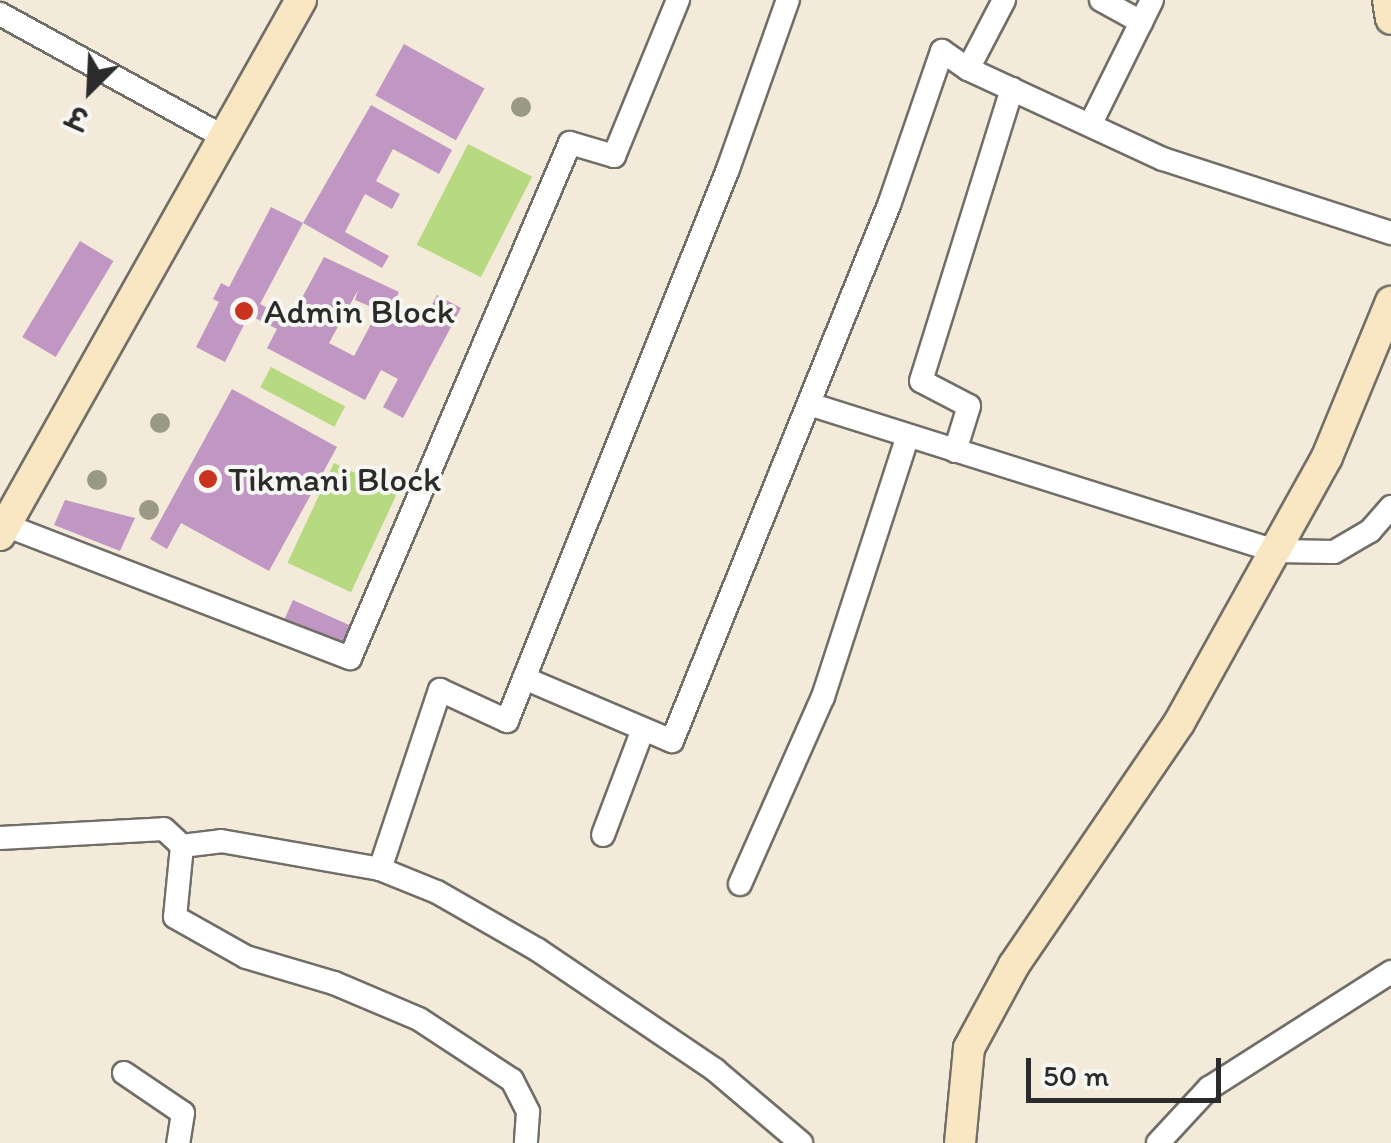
<!DOCTYPE html>
<meta charset="utf-8">
<style>
body{margin:0}
#map{position:relative;width:1391px;height:1143px;overflow:hidden;background:#f4ead9;font-family:Itim,"Playpen Sans Deva",sans-serif}
div>[style]{position:absolute}
.green>*{inset:0;background:#b6d981;transform-origin:0 0}
.building>*{inset:0;background:#c097c2;transform-origin:0 0}
.roads{filter:drop-shadow(2px 0 #716e68) drop-shadow(-2px 0 #716e68) drop-shadow(0 2px #716e68) drop-shadow(0 -2px #716e68)}
.street>*{height:22px;margin:-11px;padding:0 11px;transform-origin:11px;border-radius:11px;background:#fff}
.secondary>*{height:30px;margin:-15px;padding:0 15px;transform-origin:15px;border-radius:15px;background:#f9e7c3}
.trees>*{width:20px;height:20px;margin:-10px;border-radius:50%;background:#999985}
.dots>*{width:28px;height:28px;translate:-50% -50%;box-sizing:border-box;border:5px solid #f6f6f2;border-radius:50%}
span{translate:-50% -50%;white-space:nowrap;text-align:center;line-height:1.15;-webkit-text-stroke:8px #f6f6f2;paint-order:stroke}
.poi-label{font-size:35px;color:#2b2b2b}
.left{translate:0 -50%;text-align:left}
.north{position:absolute;left:40px;top:40px;width:100px;height:100px;-webkit-text-stroke:8px #f6f6f2;paint-order:stroke;rotate:204deg;font-size:28px;font-weight:700;line-height:40px;text-align:center;color:#2b2b2b}
.north::after{content:'';display:block;margin:auto;width:35px;height:45px;background:#2b2b2b;clip-path:polygon(50% 0,100% 100%,50% 72%,0 100%)}
.scale{position:absolute;left:1026px;top:1058px;width:195px;height:45px;box-sizing:border-box;border:5px solid #2b2b2b;border-top:0;padding-left:12px;font-size:30px;line-height:35px;white-space:nowrap;color:#2b2b2b;-webkit-text-stroke:8px #f6f6f2;paint-order:stroke}
</style>
<div id="map">
<div class="green">
<i style="left:468px;top:144px;width:72px;height:113px;rotate:27deg"></i>
<i style="left:271px;top:367px;width:84px;height:23px;rotate:28deg"></i>
<i style="left:334px;top:463px;width:70px;height:110px;rotate:25deg"></i>
</div>
<div class="building">
<i style="left:404px;top:44px;width:92px;height:59px;rotate:29deg"></i>
<i style="clip-path:polygon(371px 105px,452px 150px,439px 174px,393px 149px,376px 181px,400px 194px,392px 209px,365px 194px,345px 232px,389px 256px,382px 268px,303px 223px)"></i>
<i style="clip-path:polygon(271px 207px,303px 223px,260px 304px,290px 320px,324px 257px,399px 292px,393px 305px,379px 299px,374px 308px,355px 300px,358px 290px,329px 343px,354px 356px,381px 305px,421px 326px,437px 295px,461px 308px,403px 418px,383px 407px,398px 379px,381px 370px,365px 400px,267px 348px,277px 329px,249px 315px,225px 362px,196px 347px,219px 302px,213px 299px,221px 283px,229px 287px)"></i>
<i style="left:80px;top:241px;width:39px;height:112px;rotate:31deg"></i>
<i style="clip-path:polygon(232px 389px,337px 447px,269px 571px,181px 523px,167px 549px,150px 539px)"></i>
<i style="clip-path:polygon(65px 500px,135px 518px,120px 551px,54px 525px)"></i>
<i style="left:293px;top:600px;width:64px;height:21px;rotate:24deg"></i>
</div>
<div class="roads">
<div class="street">
<i style="left:1101px;top:0;width:46px;rotate:28.8deg"></i>
<i style="left:0;top:14px;width:256px;rotate:28.8deg"></i>
<i style="left:968px;top:69px;width:215px;rotate:24.8deg"></i>
<i style="left:1163px;top:159px;width:240px;rotate:18deg"></i>
<i style="left:1091px;top:123px;width:137px;rotate:-63.6deg"></i>
<i style="left:809px;top:404px;width:489px;rotate:17.5deg"></i>
<i style="left:1275px;top:551px;width:59px;rotate:1deg"></i>
<i style="left:1334px;top:552px;width:42px;rotate:-30.3deg"></i>
<i style="left:1370px;top:531px;width:32px;rotate:-49deg"></i>
<i style="left:955px;top:451px;width:47px;rotate:-72.7deg"></i>
<i style="left:969px;top:406px;width:54px;rotate:-152.5deg"></i>
<i style="left:921px;top:381px;width:306px;rotate:-72.7deg"></i>
<i style="left:5px;top:525px;width:370px;rotate:21.1deg"></i>
<i style="left:350px;top:658px;width:560px;rotate:-66.87deg"></i>
<i style="left:570px;top:143px;width:46px;rotate:16.5deg"></i>
<i style="left:614px;top:156px;width:169px;rotate:-67.7deg"></i>
<i style="left:524px;top:678px;width:161px;rotate:23.1deg"></i>
<i style="left:672px;top:741px;width:578px;rotate:-67.96deg"></i>
<i style="left:889px;top:205px;width:163px;rotate:-71deg"></i>
<i style="left:942px;top:51px;width:32px;rotate:35deg"></i>
<i style="left:968px;top:69px;width:78px;rotate:-62.4deg"></i>
<i style="left:603px;top:835px;width:113px;rotate:-69.3deg"></i>
<i style="left:0;top:838px;width:164px;rotate:-3.1deg"></i>
<i style="left:164px;top:829px;width:25px;rotate:43deg"></i>
<i style="left:182px;top:846px;width:39px;rotate:-7deg"></i>
<i style="left:221px;top:841px;width:161px;rotate:10deg"></i>
<i style="left:380px;top:869px;width:61px;rotate:22deg"></i>
<i style="left:437px;top:892px;width:116px;rotate:29.9deg"></i>
<i style="left:538px;top:950px;width:214px;rotate:34.1deg"></i>
<i style="left:715px;top:1070px;width:113px;rotate:40.3deg"></i>
<i style="left:182px;top:846px;width:71px;rotate:95.6deg"></i>
<i style="left:175px;top:917px;width:81px;rotate:29.4deg"></i>
<i style="left:246px;top:957px;width:92px;rotate:16.5deg"></i>
<i style="left:334px;top:983px;width:92px;rotate:23deg"></i>
<i style="left:419px;top:1019px;width:111px;rotate:33.3deg"></i>
<i style="left:512px;top:1080px;width:36px;rotate:63deg"></i>
<i style="left:528px;top:1112px;width:31px;rotate:94deg"></i>
<i style="left:380px;top:869px;width:189px;rotate:-71.5deg"></i>
<i style="left:440px;top:690px;width:74px;rotate:24.8deg"></i>
<i style="left:507px;top:721px;width:595px;rotate:-68.18deg"></i>
<i style="left:728px;top:169px;width:179px;rotate:-70.5deg"></i>
<i style="left:740px;top:884px;width:205px;rotate:-66.1deg"></i>
<i style="left:823px;top:697px;width:274px;rotate:-72deg"></i>
<i style="left:124px;top:1073px;width:71px;rotate:34.1deg"></i>
<i style="left:183px;top:1113px;width:30px;rotate:99deg"></i>
<i style="left:1158px;top:1143px;width:75px;rotate:-47.2deg"></i>
<i style="left:1209px;top:1088px;width:216px;rotate:-32.5deg"></i>
</div>
<div class="secondary">
<i style="left:1388px;top:0;width:19px;rotate:81deg"></i>
<i style="left:0;top:535px;width:614px;rotate:-60.64deg"></i>
<i style="left:960px;top:1143px;width:95px;rotate:-84.6deg"></i>
<i style="left:969px;top:1048px;width:94px;rotate:-61.5deg"></i>
<i style="left:1014px;top:965px;width:293px;rotate:-55.7deg"></i>
<i style="left:1179px;top:723px;width:304px;rotate:-60.9deg"></i>
<i style="left:1327px;top:457px;width:168px;rotate:-67.6deg"></i>
</div>
</div>
<div class="trees">
<i style="left:521px;top:107px"></i>
<i style="left:160px;top:423px"></i>
<i style="left:97px;top:480px"></i>
<i style="left:149px;top:510px"></i>
</div>
<div class="dots">
<i style="left:244px;top:311px;background:#c8321e"></i>
<i style="left:208px;top:479px;background:#c8321e"></i>
</div>
<div class="poi-label">
<span class="left" style="left:264px;top:311px">Admin Block</span>
<span class="left" style="left:228px;top:479px">Tikmani Block</span>
</div>
<div class="north">उ</div>
<div class="scale">50 m</div>
</div>
